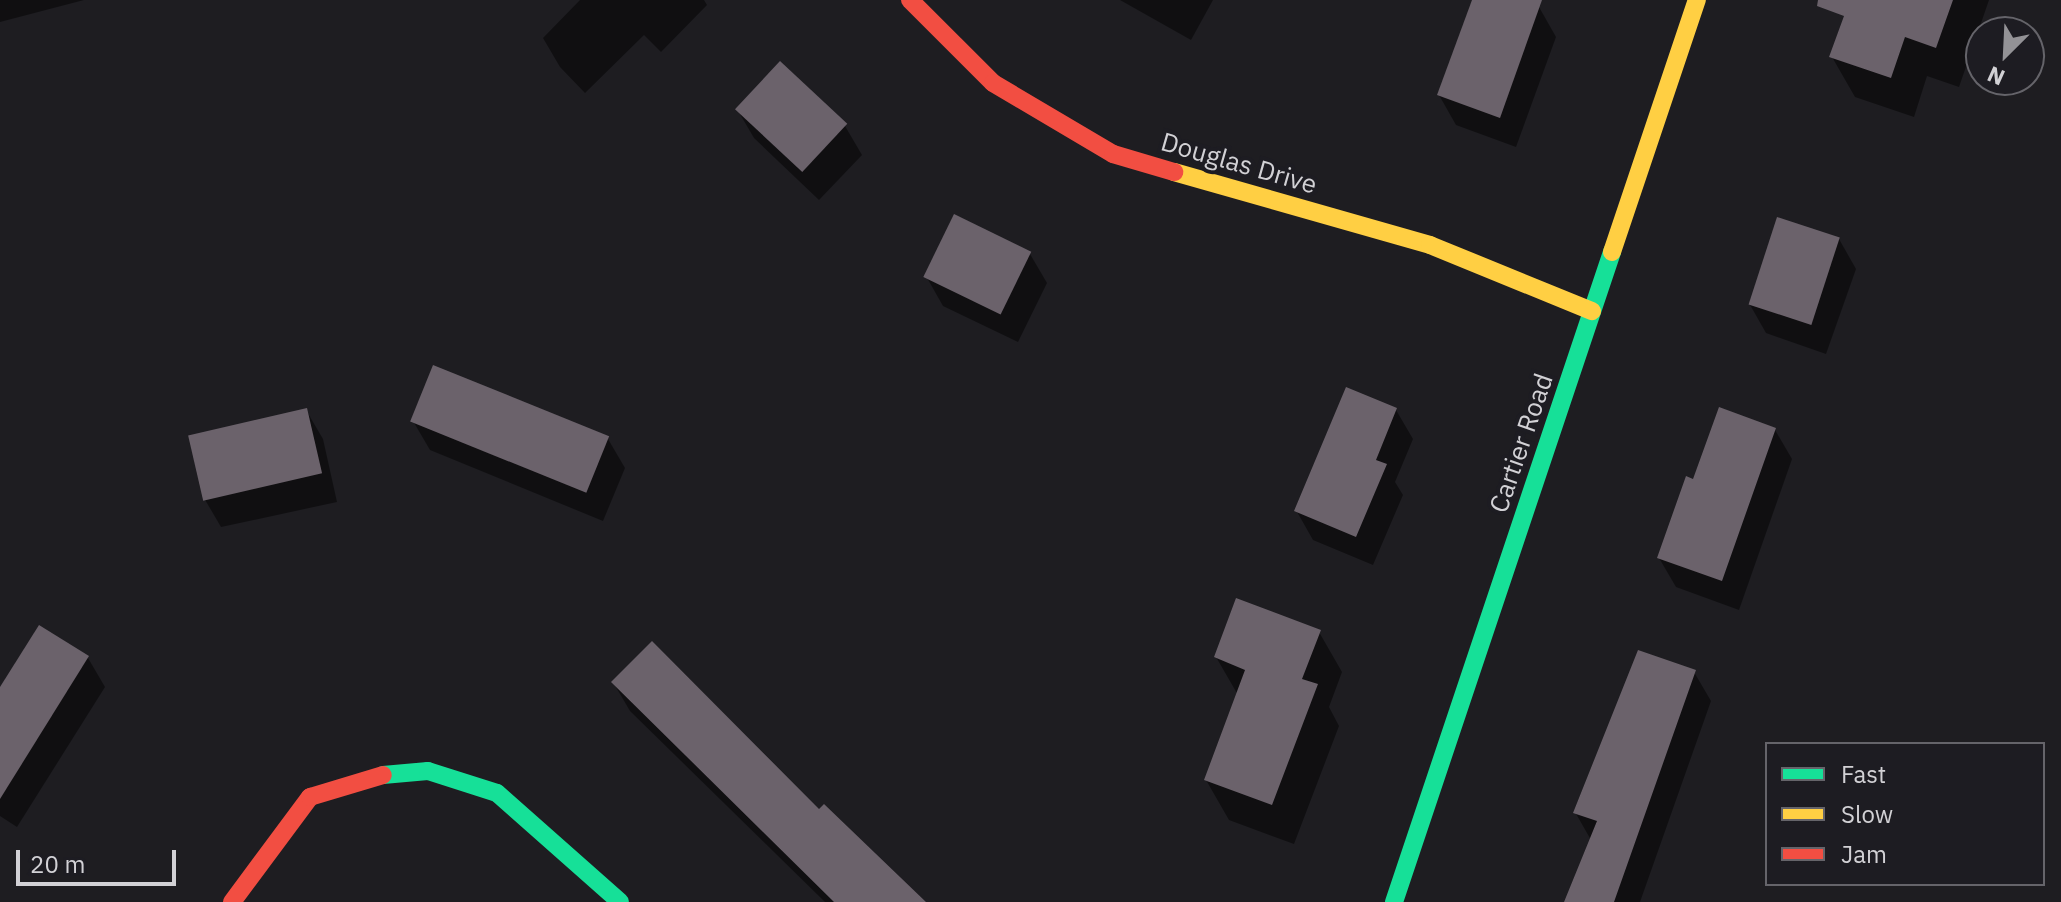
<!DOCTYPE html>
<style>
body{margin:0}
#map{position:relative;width:2061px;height:902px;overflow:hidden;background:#1e1d21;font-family:"IBM Plex Sans",sans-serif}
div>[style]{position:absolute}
.shadow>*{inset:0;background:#0007}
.building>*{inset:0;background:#6b626b;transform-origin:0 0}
.fast>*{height:18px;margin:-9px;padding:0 9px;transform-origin:9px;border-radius:9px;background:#16e098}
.slow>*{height:18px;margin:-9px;padding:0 9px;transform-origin:9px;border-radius:9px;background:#ffcf43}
.jam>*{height:18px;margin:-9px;padding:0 9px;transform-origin:9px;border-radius:9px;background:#f24e42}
span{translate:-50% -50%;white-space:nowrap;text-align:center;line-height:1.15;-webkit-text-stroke:8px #1d1c22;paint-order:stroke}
.street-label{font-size:26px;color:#d2d1d5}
.legend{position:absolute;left:1765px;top:742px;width:280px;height:144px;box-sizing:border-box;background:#1d1c22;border:2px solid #65646a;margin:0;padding:10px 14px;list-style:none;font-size:24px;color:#d2d1d5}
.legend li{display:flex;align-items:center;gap:16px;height:40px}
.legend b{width:40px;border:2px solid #65646a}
.north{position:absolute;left:1965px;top:16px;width:80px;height:80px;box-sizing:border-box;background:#1d1c22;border:2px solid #65646a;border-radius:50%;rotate:204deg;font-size:22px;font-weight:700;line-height:32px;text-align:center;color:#d2d1d5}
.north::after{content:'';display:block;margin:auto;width:28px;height:36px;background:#939296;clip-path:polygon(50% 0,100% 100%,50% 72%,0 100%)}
.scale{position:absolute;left:16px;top:850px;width:160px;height:36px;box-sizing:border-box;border:4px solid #d2d1d5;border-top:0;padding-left:10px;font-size:24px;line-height:28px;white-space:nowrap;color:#d2d1d5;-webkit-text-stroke:6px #1d1c22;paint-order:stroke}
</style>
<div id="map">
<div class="shadow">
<i style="clip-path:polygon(0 0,84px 0,0 22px)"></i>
<i style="clip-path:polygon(580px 0,704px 0,707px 5px,661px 52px,644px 35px,585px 93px,560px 67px,543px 38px)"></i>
<i style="clip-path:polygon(1120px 0,1213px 0,1191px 40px)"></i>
<i style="clip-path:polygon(1474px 0,1519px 0,1539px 7px,1556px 37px,1516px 147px,1456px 125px,1439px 95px)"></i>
<i style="clip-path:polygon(1852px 0,1989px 0,1959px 87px,1927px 76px,1914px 117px,1855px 97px,1832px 57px)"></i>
<i style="clip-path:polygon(737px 109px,845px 126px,862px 155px,819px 200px,754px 138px)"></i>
<i style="clip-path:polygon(1839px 239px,1856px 269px,1826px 354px,1766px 333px,1749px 303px)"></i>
<i style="clip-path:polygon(1030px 254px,1047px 283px,1018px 342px,943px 306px,926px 276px)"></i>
<i style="clip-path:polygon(306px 410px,323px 439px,337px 502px,221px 527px,204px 498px)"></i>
<i style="clip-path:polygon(1396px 410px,1413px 439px,1395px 482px,1403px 495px,1373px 565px,1313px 540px,1296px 510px)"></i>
<i style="clip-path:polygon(413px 421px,608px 439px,625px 468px,603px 521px,430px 450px)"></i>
<i style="clip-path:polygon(1775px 430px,1792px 459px,1739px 610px,1676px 587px,1659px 558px,1695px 482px)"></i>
<i style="clip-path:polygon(40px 628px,88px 658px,105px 687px,17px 827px,0 816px,0 691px)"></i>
<i style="clip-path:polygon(1319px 632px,1342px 672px,1329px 707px,1339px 726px,1294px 844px,1229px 820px,1206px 780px,1238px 695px,1216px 657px)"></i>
<i style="clip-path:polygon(1694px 672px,1711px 701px,1640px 902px,1566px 902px,1591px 840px,1575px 812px)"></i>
<i style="clip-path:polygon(613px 682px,819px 812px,923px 902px,825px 902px,630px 711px)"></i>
</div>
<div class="building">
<i style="clip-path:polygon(1472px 0,1542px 0,1500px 118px,1437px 95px)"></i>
<i style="clip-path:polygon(1818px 0,1953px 0,1936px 48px,1905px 37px,1891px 78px,1829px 57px,1844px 16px,1817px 6px)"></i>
<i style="left:780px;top:61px;width:92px;height:66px;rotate:43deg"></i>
<i style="left:954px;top:214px;width:86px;height:70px;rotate:26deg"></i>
<i style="left:1777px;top:217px;width:66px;height:92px;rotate:18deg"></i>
<i style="left:433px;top:365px;width:190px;height:61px;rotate:22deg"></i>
<i style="clip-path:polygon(1346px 387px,1397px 408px,1376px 460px,1387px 464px,1356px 537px,1294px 511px)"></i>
<i style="clip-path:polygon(1719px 407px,1776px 428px,1722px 581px,1657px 558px,1686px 476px,1693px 479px)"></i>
<i style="left:307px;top:408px;width:67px;height:122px;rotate:77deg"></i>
<i style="clip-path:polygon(1236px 598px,1321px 630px,1302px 679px,1318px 684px,1272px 805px,1204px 780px,1245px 670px,1214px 657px)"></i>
<i style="clip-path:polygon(39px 625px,89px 656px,0 799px,0 687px)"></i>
<i style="clip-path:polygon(652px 641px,819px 809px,824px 804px,926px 902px,834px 902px,611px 682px)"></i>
<i style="clip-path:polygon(1638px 650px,1696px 670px,1614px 902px,1564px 902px,1597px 821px,1573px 813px)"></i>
</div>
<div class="fast">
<i style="left:383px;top:775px;width:45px;rotate:-5.1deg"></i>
<i style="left:428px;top:771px;width:72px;rotate:17.7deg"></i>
<i style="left:497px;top:793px;width:164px;rotate:41.5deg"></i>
<i style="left:1394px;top:902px;width:686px;rotate:-71.46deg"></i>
</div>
<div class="slow">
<i style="left:1174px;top:172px;width:266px;rotate:15.9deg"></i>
<i style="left:1430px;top:245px;width:175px;rotate:22.2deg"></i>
<i style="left:1612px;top:252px;width:266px;rotate:-71.4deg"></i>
</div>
<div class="jam">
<i style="left:910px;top:0;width:117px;rotate:45deg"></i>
<i style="left:993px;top:83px;width:139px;rotate:30.6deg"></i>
<i style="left:1113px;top:154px;width:64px;rotate:16.4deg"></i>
<i style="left:232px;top:902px;width:131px;rotate:-53.4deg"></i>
<i style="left:310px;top:797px;width:76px;rotate:-16.8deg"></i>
</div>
<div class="street-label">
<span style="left:1239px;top:163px;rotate:16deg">Douglas Drive</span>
<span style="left:1521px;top:443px;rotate:-71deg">Cartier Road</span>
</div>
<ul class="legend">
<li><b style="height:10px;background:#16e098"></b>Fast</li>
<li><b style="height:10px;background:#ffcf43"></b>Slow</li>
<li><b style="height:10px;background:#f24e42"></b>Jam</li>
</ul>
<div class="north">N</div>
<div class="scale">20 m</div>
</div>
